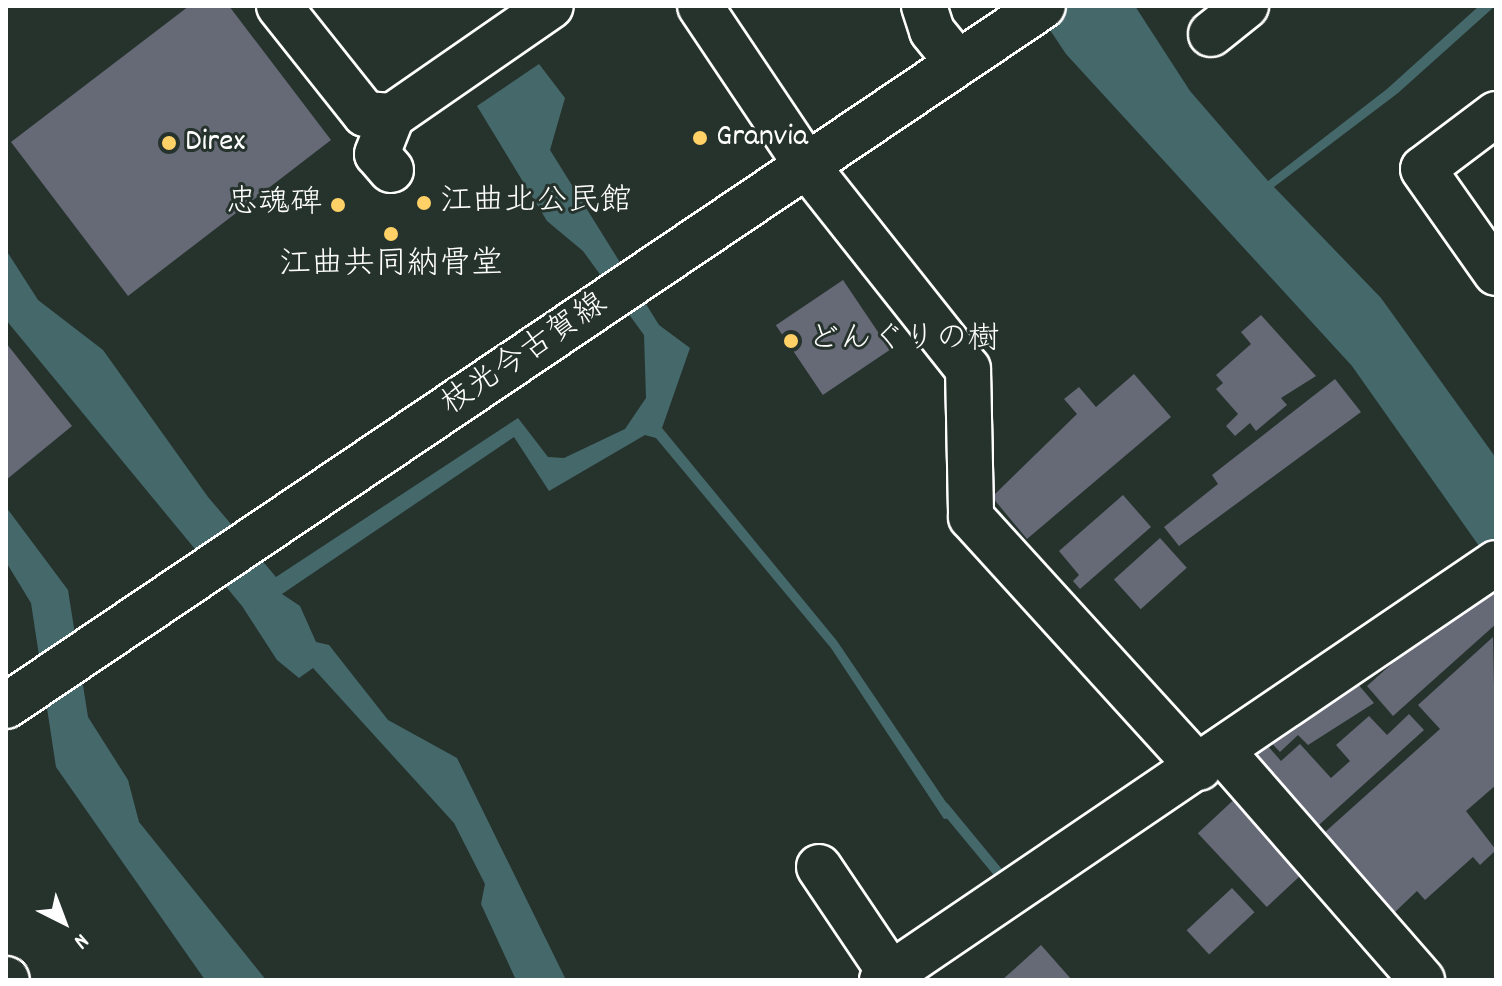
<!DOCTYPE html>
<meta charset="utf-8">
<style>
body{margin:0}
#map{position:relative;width:1502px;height:986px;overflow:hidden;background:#26332d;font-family:Dekko,"Klee One",sans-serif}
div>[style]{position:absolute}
.water>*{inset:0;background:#45686b}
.stream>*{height:10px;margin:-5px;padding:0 5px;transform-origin:5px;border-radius:5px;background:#45686b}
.building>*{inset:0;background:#666976;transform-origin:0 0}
.roads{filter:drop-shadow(2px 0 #fff) drop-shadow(-2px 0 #fff) drop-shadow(0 2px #fff) drop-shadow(0 -2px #fff)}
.minor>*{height:44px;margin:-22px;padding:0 22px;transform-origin:22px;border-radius:22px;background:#26332d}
.major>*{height:44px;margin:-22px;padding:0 22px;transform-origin:22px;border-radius:22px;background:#26332d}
.dots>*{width:22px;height:22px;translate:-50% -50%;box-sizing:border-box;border:4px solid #26332d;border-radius:50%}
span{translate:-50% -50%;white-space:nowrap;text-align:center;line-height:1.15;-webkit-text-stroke:6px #26332d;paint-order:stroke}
.poi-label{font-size:32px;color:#fff}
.left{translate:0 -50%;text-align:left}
.right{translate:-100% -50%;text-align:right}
.street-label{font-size:32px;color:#fff}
.frame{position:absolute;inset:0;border:8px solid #fff;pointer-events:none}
.north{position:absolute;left:24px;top:882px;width:80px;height:80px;-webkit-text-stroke:6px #26332d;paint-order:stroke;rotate:138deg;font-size:22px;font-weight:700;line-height:32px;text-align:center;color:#fff}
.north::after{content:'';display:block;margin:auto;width:28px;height:36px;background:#fff;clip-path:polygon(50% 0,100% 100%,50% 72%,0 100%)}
</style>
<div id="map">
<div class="water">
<i style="clip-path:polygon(1034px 6px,1135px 6px,1190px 91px,1268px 181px,1387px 89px,1479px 6px,1495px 6px,1398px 93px,1274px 187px,1381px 298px,1496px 458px,1496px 570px,1352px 366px,1066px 54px)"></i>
<i style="clip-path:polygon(539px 64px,565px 98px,550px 150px,659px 325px,690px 348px,662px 428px,837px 641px,956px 817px,944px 819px,831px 648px,656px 438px,645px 435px,549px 491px,514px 437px,282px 594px,300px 606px,316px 642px,329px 645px,388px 720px,457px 758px,566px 980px,516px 980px,481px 904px,485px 884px,454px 823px,313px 668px,299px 678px,277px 660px,242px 606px,6px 320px,6px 250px,38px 300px,103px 350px,208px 497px,276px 577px,518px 418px,548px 457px,564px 458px,625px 429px,646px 398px,644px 335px,583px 251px,547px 221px,477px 106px)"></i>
<i style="clip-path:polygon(6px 507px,68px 590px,88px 717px,128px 780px,139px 822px,266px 980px,205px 980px,56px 767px,31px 603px,6px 562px)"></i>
</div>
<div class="stream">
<i style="left:944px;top:807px;width:89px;rotate:50.4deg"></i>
</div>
<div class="building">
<i style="clip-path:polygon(189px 6px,229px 6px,331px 140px,128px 296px,11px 142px)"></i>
<i style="left:843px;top:280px;width:84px;height:81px;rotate:56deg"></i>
<i style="clip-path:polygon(1261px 315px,1316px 376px,1281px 398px,1287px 405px,1256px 431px,1250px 423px,1235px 436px,1226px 426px,1238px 414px,1216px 389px,1223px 383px,1216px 375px,1251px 344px,1241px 332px)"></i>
<i style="clip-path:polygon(6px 343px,72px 426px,6px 480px)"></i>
<i style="clip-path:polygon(1134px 374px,1171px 417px,1027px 539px,992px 497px,1077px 414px,1064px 399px,1079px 387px,1096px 407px)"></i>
<i style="clip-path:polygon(1335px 379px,1361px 412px,1179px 546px,1164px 527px,1218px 484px,1212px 475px)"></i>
<i style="clip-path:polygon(1123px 495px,1151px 527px,1080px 589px,1073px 581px,1079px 575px,1059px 551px)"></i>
<i style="left:1160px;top:538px;width:40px;height:62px;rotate:48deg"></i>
<i style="clip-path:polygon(1484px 581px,1496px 595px,1496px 624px,1393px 716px,1367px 686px)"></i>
<i style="clip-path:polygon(1493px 637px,1496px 785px,1466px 811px,1496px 850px,1480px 865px,1473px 857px,1425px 900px,1417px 891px,1395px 912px,1324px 833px,1440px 729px,1418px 705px)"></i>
<i style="clip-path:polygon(1351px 676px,1374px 703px,1308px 745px,1298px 735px,1280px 752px,1261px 732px)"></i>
<i style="clip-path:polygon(1409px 714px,1424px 730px,1310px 833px,1239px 753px,1258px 735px,1281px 761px,1300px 744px,1331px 778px,1350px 761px,1336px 745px,1369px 716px,1387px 735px)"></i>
<i style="left:1241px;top:793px;width:101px;height:59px;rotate:47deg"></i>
<i style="left:1232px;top:888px;width:33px;height:62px;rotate:47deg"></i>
<i style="clip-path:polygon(1041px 945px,1071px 979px,1002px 980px)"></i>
</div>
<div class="roads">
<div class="minor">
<i style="left:279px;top:6px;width:138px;rotate:51.5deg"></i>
<i style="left:365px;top:114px;width:27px;rotate:4deg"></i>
<i style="left:392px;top:116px;width:193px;rotate:-34.7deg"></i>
<i style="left:700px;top:6px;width:192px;rotate:56.2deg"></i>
<i style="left:807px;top:166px;width:259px;rotate:51.6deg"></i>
<i style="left:968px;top:369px;width:148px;rotate:88.8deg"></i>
<i style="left:971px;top:517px;width:339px;rotate:47.7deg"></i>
<i style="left:924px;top:6px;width:26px;rotate:72deg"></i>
<i style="left:932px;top:31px;width:41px;rotate:50.9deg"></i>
<i style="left:1211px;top:34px;width:45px;rotate:-38.7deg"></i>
<i style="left:1496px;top:114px;width:91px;rotate:143deg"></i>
<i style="left:1423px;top:169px;width:127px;rotate:54.9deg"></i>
<i style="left:391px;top:170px;width:21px;rotate:-131deg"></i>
<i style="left:377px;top:154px;width:41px;rotate:-68.5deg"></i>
<i style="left:1223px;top:752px;width:303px;rotate:48.9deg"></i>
<i style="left:819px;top:867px;width:129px;rotate:56.1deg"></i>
<i style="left:6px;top:979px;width:1px;rotate:45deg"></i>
<i style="left:882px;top:980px;width:742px;rotate:-34.18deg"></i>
</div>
<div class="major">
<i style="left:6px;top:706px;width:1251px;rotate:-34.02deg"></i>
</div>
</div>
<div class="dots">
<i style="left:700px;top:138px;background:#ffd166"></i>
<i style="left:169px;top:143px;background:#ffd166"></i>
<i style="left:424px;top:203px;background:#ffd166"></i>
<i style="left:338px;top:205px;background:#ffd166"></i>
<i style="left:391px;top:234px;background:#ffd166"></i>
<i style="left:791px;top:341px;background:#ffd166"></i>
</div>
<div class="poi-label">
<span class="left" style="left:716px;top:138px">Granvia</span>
<span class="left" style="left:185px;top:143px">Direx</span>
<span class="left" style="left:440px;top:203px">江曲北公民館</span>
<span class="right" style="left:322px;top:205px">忠魂碑</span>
<span style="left:391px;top:266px">江曲共同納骨堂</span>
<span class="left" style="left:807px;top:341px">どんぐりの樹</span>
</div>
<div class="street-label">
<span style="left:525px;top:356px;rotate:-34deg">枝光今古賀線</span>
</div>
<div class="frame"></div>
<div class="north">N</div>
</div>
